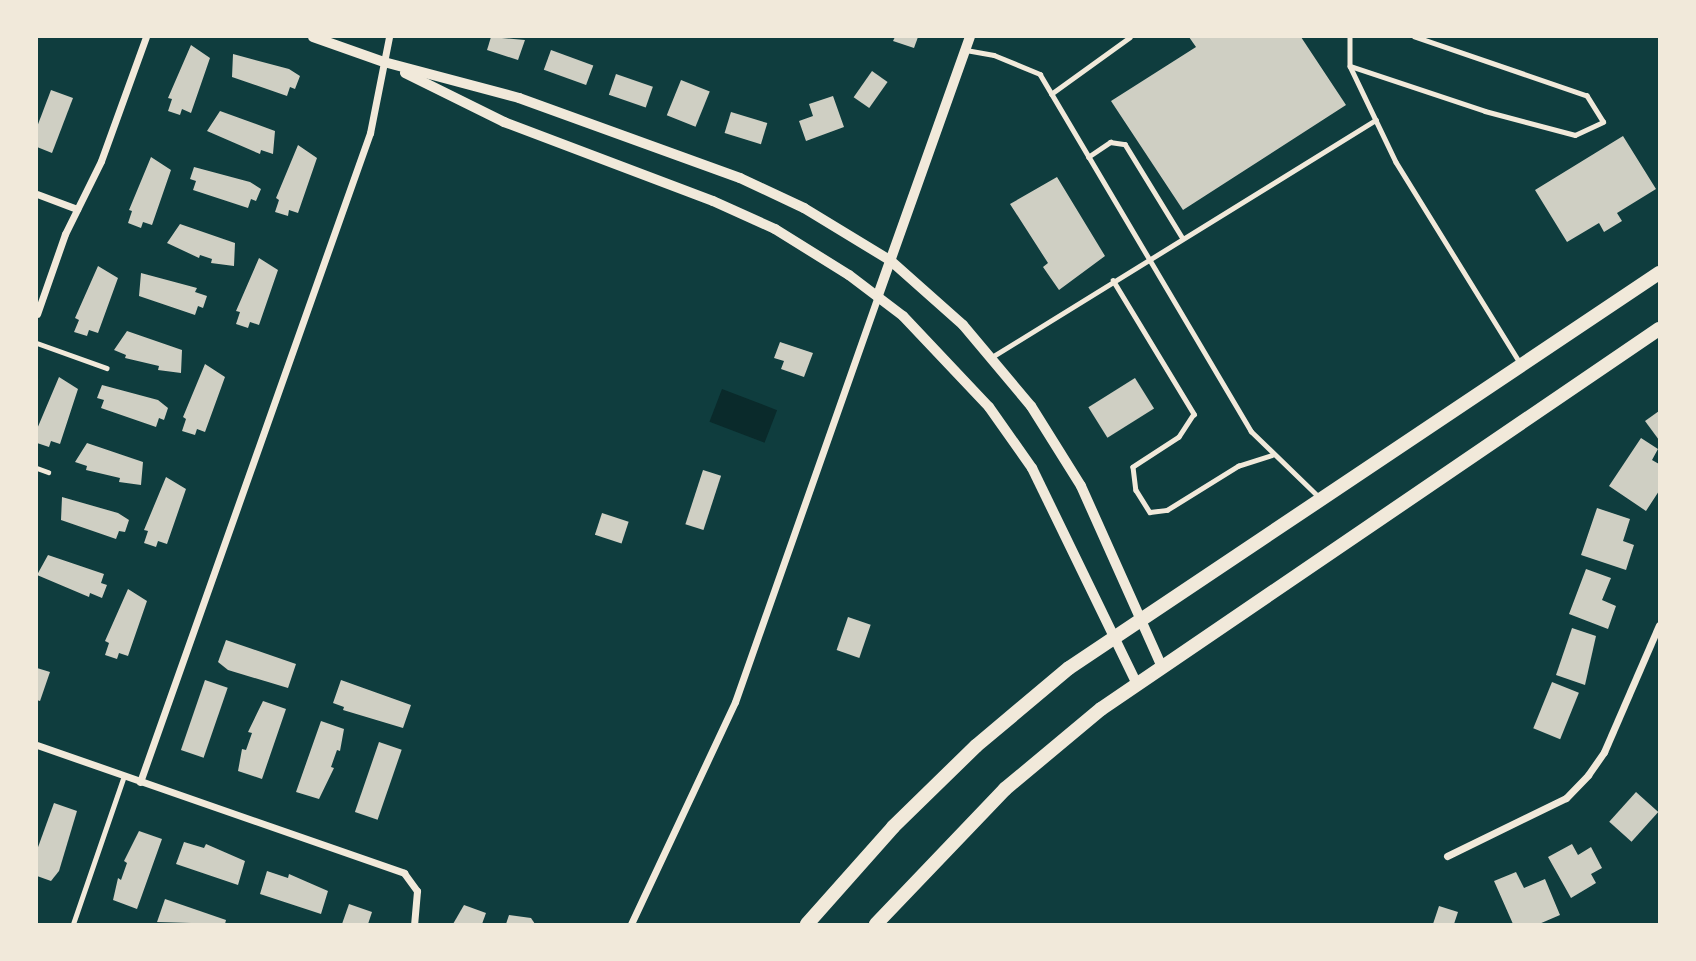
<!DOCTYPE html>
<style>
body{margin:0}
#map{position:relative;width:1696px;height:961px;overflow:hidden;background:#0f3d3e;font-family:"Roboto Condensed",sans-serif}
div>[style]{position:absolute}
.water>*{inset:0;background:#0a2a2b;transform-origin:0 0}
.building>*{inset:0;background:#cfcfc3;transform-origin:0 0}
.service>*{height:4.5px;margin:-2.25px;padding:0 2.25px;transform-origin:2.25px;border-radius:2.25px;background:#f1e9da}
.minor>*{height:7px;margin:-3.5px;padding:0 3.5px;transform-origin:3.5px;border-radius:3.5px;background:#f1e9da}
.tertiary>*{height:10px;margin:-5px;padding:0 5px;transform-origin:5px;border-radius:5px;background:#f1e9da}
.primary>*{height:14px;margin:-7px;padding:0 7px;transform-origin:7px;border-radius:7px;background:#f1e9da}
span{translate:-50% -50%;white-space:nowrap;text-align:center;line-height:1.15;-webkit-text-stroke:5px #f1e9da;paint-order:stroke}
.frame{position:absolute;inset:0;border:38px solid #f1e9da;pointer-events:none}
</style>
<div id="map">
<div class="water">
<i style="left:722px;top:389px;width:59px;height:35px;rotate:21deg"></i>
</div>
<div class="building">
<i style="clip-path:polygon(491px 37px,525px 40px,518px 60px,487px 50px)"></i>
<i style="clip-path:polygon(895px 37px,918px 37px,914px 48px,893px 41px)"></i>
<i style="clip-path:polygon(1189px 37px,1301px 37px,1346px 105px,1183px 210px,1111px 101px,1196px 47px)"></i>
<i style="clip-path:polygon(191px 45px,210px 58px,191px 113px,182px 109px,180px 115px,168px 111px,172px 99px,168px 98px)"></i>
<i style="left:551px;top:50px;width:45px;height:21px;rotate:20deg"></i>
<i style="clip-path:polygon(233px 54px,289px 69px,300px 76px,295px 89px,290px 87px,287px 96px,232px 77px)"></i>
<i style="left:872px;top:71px;width:19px;height:32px;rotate:35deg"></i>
<i style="left:616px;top:74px;width:39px;height:22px;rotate:19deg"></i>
<i style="left:681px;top:80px;width:31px;height:38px;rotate:22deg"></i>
<i style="clip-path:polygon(51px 90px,73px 98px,52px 153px,37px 147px,37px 127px)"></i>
<i style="clip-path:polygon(833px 96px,844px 127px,806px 141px,799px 121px,813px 116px,809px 104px)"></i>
<i style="clip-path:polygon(220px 111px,275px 131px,273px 154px,261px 150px,260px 154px,207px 131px)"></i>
<i style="left:731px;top:112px;width:38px;height:22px;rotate:17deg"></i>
<i style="clip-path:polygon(1623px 136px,1656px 189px,1617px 213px,1622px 221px,1604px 232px,1599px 223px,1567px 242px,1535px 190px)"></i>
<i style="clip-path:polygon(298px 145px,317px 158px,298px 213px,289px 210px,288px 216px,275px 212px,279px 200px,276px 198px)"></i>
<i style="clip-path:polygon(151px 157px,171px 170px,152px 225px,143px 222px,141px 228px,128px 223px,132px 211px,129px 210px)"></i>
<i style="clip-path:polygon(194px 167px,250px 182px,261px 189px,256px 201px,251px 199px,248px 208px,193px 190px,196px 181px,190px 179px)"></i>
<i style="clip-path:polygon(1057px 177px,1105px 256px,1059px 290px,1043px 267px,1048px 263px,1010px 204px)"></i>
<i style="clip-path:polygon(180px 224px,235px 243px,234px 266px,211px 263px,212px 259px,200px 255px,199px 258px,167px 243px)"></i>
<i style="clip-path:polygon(259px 258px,278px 270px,259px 325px,250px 322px,248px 328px,236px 324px,240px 312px,236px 311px)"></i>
<i style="clip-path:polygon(98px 266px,118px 278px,98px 333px,89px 330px,87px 336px,74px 332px,79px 320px,75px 318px)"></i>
<i style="clip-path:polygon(141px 273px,197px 288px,195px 292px,207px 296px,203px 308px,198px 306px,195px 315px,139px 296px)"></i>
<i style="clip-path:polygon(127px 331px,182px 350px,181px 373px,158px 370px,159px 366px,125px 358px,126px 355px,114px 350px)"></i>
<i style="clip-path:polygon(780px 342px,813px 353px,804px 377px,781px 369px,784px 361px,774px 358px)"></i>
<i style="clip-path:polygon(205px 364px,225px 377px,205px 432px,197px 429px,195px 435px,182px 431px,186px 419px,183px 417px)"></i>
<i style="clip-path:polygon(59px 377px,78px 389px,60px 444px,51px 441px,49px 447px,37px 443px,37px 429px)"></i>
<i style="left:1135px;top:378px;width:36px;height:55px;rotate:58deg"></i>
<i style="clip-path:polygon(102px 385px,158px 400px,168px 408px,164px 420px,159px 418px,156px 427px,101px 408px,104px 400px,97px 398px)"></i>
<i style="clip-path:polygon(1659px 411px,1659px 440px,1645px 421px)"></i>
<i style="clip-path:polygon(1641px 438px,1658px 449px,1652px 460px,1659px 464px,1659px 491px,1646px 511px,1609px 486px)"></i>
<i style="clip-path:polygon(87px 443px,143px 462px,141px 485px,119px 482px,120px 478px,86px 470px,87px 466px,75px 462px)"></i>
<i style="left:703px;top:470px;width:19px;height:57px;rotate:18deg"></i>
<i style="clip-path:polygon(166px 477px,186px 489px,167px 544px,158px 541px,156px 547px,144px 543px,148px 531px,144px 530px)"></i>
<i style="clip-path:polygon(62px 497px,118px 513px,129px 520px,125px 532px,119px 531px,116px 539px,61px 520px)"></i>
<i style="clip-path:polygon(1597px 508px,1630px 519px,1623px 541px,1634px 545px,1626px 570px,1581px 555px)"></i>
<i style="left:602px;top:513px;width:28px;height:23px;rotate:18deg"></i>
<i style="clip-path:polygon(48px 555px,104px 574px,101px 583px,107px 585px,102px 598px,90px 593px,89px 597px,37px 575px)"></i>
<i style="clip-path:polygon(1586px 569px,1611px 578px,1602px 600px,1616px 606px,1608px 629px,1569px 614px)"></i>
<i style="clip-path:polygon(128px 589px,147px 601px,128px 656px,119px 653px,117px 659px,105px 655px,109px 643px,105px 641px)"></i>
<i style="left:848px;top:617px;width:24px;height:35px;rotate:19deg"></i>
<i style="clip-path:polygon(1572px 628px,1596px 636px,1585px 685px,1556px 675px)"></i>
<i style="clip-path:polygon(226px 640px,296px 664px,288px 688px,228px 670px,218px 662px)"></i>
<i style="clip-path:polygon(37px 668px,50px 672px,40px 701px,37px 700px)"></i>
<i style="left:205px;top:680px;width:24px;height:74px;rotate:19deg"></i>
<i style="clip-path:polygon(341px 680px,411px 705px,403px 728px,343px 710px,344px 707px,333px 703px)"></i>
<i style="left:1552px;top:682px;width:29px;height:50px;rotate:22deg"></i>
<i style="clip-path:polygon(263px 701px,286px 709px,262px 779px,238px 771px,242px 749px,246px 750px,252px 733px,248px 732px)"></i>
<i style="clip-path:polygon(321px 721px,344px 729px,340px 751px,337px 750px,331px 767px,334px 768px,319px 799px,296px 792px)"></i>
<i style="left:379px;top:742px;width:24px;height:74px;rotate:19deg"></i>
<i style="left:1636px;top:792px;width:30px;height:40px;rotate:42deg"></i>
<i style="clip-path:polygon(54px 803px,77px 811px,59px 871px,51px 881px,37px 876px,37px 850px)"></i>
<i style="clip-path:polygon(139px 831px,162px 839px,137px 909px,113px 900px,118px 878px,121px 880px,127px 863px,124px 861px)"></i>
<i style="clip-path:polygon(184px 842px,204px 848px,206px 844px,245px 861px,238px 885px,176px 864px)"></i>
<i style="clip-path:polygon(1572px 844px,1578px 855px,1591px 847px,1602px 868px,1591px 874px,1596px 883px,1571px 898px,1548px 857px)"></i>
<i style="clip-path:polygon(267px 871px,288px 878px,289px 874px,328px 891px,321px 914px,260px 894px)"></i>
<i style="clip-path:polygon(1516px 872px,1524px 888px,1545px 879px,1560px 915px,1539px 924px,1513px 924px,1494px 881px)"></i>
<i style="clip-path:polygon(165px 899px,226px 920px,225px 924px,157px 922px)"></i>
<i style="clip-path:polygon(349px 904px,372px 912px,368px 924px,342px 924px)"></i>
<i style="clip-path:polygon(464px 905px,486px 913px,482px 924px,453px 924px)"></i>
<i style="clip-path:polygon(1439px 906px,1458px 912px,1454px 924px,1433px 924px)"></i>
<i style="clip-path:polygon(509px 915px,531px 918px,535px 924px,506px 924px)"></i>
</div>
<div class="service">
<i style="left:1350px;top:37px;width:29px;rotate:90deg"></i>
<i style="left:1350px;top:66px;width:106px;rotate:64.4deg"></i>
<i style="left:1396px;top:162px;width:238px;rotate:58.3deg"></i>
<i style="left:966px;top:50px;width:28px;rotate:10deg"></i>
<i style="left:994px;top:55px;width:50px;rotate:22.4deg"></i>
<i style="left:1040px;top:74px;width:415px;rotate:59.4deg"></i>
<i style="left:1251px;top:431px;width:93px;rotate:44.1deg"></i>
<i style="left:1350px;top:66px;width:142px;rotate:18.4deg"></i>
<i style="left:1485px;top:111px;width:93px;rotate:14.9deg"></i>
<i style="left:1575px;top:135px;width:31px;rotate:-25deg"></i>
<i style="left:1603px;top:122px;width:31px;rotate:-122deg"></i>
<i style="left:1587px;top:96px;width:182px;rotate:-161.1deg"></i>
<i style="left:1051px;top:94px;width:97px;rotate:-35.8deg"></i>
<i style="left:1088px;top:157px;width:27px;rotate:-34deg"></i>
<i style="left:1110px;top:142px;width:15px;rotate:8deg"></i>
<i style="left:1125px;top:144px;width:109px;rotate:58.5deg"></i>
<i style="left:1113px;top:280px;width:157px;rotate:58.8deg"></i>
<i style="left:1194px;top:414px;width:27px;rotate:123deg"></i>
<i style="left:1179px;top:437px;width:55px;rotate:146.9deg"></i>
<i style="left:1133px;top:467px;width:23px;rotate:83deg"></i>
<i style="left:1136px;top:490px;width:26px;rotate:58deg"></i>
<i style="left:1150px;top:512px;width:17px;rotate:-7deg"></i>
<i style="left:1167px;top:510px;width:84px;rotate:-31.8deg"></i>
<i style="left:1238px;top:466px;width:35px;rotate:-18deg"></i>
<i style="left:37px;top:343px;width:74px;rotate:19.7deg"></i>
<i style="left:992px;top:357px;width:451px;rotate:-31.7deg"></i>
<i style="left:37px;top:468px;width:12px;rotate:20deg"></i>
<i style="left:73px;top:924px;width:157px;rotate:-71deg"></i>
</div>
<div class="minor">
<i style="left:37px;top:194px;width:43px;rotate:20.6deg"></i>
<i style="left:37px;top:314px;width:85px;rotate:-70.7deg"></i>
<i style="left:65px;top:234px;width:81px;rotate:-63.7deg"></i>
<i style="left:101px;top:161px;width:132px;rotate:-70.1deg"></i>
<i style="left:37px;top:745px;width:389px;rotate:19.2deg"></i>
<i style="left:404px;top:873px;width:22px;rotate:54deg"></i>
<i style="left:417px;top:891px;width:33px;rotate:95deg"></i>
<i style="left:140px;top:782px;width:689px;rotate:-70.49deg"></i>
<i style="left:370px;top:133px;width:98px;rotate:-78.8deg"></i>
<i style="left:1447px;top:856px;width:132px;rotate:-26deg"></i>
<i style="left:1566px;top:798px;width:32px;rotate:-46deg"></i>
<i style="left:1588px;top:775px;width:28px;rotate:-55deg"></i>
<i style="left:1604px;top:752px;width:138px;rotate:-66.6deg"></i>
<i style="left:631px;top:924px;width:245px;rotate:-64.9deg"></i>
<i style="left:735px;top:702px;width:431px;rotate:-70.6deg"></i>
</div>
<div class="tertiary">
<i style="left:313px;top:37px;width:75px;rotate:19.4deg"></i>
<i style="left:384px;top:62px;width:140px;rotate:14.9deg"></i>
<i style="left:519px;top:98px;width:235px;rotate:19.9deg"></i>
<i style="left:740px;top:178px;width:71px;rotate:25.1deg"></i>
<i style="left:804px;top:208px;width:102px;rotate:31.3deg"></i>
<i style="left:891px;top:261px;width:96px;rotate:41.6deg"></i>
<i style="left:963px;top:325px;width:106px;rotate:50deg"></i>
<i style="left:1031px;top:406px;width:94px;rotate:58deg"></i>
<i style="left:1081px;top:486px;width:198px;rotate:65.9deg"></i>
<i style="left:405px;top:73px;width:110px;rotate:26.3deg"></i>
<i style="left:504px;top:122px;width:223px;rotate:20.7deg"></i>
<i style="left:713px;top:201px;width:68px;rotate:24.3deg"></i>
<i style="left:775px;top:229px;width:87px;rotate:31.9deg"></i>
<i style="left:849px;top:275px;width:68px;rotate:37.2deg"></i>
<i style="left:903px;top:316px;width:125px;rotate:46.6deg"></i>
<i style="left:989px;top:407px;width:75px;rotate:54.8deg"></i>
<i style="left:1032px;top:468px;width:240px;rotate:64.1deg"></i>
<i style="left:878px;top:295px;width:274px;rotate:-70.4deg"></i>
</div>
<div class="primary">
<i style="left:807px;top:924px;width:130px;rotate:-48.4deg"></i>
<i style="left:893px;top:827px;width:116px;rotate:-44.3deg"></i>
<i style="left:976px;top:746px;width:121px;rotate:-40deg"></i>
<i style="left:1069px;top:668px;width:710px;rotate:-33.8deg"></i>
<i style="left:876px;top:924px;width:187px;rotate:-46.3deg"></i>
<i style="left:1005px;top:789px;width:125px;rotate:-39.8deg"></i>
<i style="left:1101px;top:709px;width:675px;rotate:-34.26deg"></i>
</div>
<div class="frame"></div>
</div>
